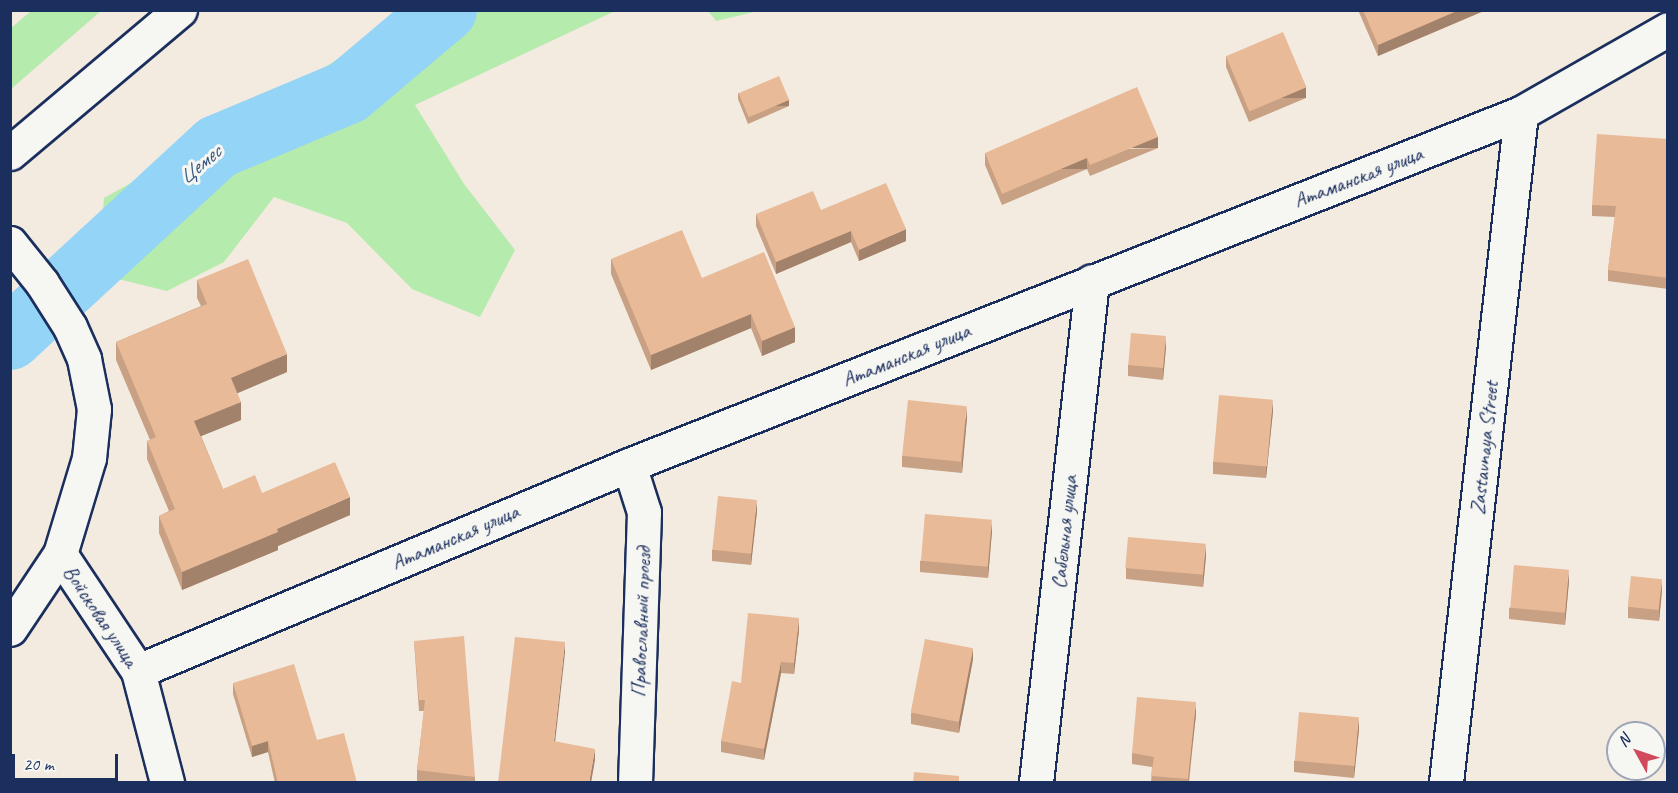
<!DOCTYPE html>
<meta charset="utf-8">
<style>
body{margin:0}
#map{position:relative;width:1678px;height:793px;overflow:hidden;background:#f3eae0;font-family:Caveat,sans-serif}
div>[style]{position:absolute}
.green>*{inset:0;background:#b5ebad}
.river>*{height:64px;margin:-32px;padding:0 32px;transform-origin:32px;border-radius:32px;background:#94d4f6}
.roads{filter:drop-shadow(2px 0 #1b2f5e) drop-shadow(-2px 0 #1b2f5e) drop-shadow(0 2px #1b2f5e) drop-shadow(0 -2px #1b2f5e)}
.minor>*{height:33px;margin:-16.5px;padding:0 16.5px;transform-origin:16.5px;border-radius:16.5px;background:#f6f6f2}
.highway>*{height:33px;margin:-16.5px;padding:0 16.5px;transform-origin:16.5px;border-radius:16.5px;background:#f6f6f2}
.wall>*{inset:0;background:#c8a083}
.shaded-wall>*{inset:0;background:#a2826a;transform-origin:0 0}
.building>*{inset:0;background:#e8ba98;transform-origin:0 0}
span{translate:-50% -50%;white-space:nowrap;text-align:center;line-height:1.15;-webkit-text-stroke:6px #f6f6f2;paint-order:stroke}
.street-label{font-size:21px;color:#1b2f5e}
.water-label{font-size:22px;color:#395884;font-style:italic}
.frame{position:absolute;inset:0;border:12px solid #1b2f5e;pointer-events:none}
.north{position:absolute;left:1606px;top:721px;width:60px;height:60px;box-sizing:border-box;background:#f6f6f2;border:2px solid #9ea6b7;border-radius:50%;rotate:310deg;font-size:16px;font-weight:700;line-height:24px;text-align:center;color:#1b2f5e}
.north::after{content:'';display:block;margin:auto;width:21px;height:27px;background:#d1495b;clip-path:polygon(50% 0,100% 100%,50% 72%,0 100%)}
.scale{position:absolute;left:12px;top:754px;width:106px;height:27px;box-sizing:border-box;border:3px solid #1b2f5e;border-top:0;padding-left:8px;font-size:18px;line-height:21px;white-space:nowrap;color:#1b2f5e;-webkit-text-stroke:4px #f6f6f2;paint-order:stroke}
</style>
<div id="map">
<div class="green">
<i style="clip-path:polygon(31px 11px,101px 11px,11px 89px,11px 28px)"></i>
<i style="clip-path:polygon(416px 11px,615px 11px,415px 105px,464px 184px,515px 250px,480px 317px,412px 289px,347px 223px,274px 197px,224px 262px,167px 291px,114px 278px,101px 239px,104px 198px,192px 149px)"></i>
<i style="clip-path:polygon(708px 11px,758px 11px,716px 21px)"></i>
</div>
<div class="river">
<i style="left:10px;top:338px;width:282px;rotate:-42.7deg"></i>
<i style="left:217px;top:147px;width:142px;rotate:-22.8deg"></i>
<i style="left:348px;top:92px;width:127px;rotate:-40.2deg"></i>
</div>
<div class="roads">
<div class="minor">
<i style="left:10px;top:243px;width:51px;rotate:51.3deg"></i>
<i style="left:42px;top:283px;width:52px;rotate:57.5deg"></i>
<i style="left:70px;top:327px;width:35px;rotate:66deg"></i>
<i style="left:84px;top:359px;width:51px;rotate:78.7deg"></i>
<i style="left:94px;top:409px;width:49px;rotate:95.8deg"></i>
<i style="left:89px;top:458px;width:100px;rotate:106.8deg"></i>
<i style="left:60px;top:554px;width:90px;rotate:123.7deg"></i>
<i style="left:629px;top:465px;width:49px;rotate:72.3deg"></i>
<i style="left:644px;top:512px;width:270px;rotate:91.9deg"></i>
<i style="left:60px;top:554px;width:141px;rotate:56.3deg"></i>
<i style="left:138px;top:671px;width:115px;rotate:75.4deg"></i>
<i style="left:138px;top:671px;width:532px;rotate:-22.76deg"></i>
<i style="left:629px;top:465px;width:959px;rotate:-21.54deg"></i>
<i style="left:1521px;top:113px;width:169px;rotate:-29.7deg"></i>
<i style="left:1036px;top:782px;width:504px;rotate:-83.62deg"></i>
<i style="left:1446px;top:782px;width:673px;rotate:-83.6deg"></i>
</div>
<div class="highway">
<i style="left:10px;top:153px;width:222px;rotate:-40.1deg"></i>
</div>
</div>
<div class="wall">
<i style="clip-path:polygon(1358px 10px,1486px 10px,1378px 56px)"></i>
<i style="clip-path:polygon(1226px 56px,1306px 98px,1249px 122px,1226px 67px)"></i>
<i style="clip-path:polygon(738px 93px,789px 106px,748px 124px,738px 99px)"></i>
<i style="clip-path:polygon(1668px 139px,1668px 289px,1608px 281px,1608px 270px,1615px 217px,1592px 216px,1592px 205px)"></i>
<i style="clip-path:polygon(1158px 148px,1090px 176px,1087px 169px,1002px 205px,985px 165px,985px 153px)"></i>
<i style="clip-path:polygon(821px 210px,906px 241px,859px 261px,851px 242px,776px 274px,756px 226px,756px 214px)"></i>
<i style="clip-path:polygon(611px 259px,702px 278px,795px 342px,762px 356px,751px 328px,651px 370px,611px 274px)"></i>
<i style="clip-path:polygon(197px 280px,287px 372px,237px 393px,241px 420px,201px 436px,223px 489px,262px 493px,350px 515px,278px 546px,278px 550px,182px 590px,159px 533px,159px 516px,169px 511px,147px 459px,147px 441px,150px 440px,116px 360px,116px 342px,201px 306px,197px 298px)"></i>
<i style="clip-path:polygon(1166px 347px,1163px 380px,1128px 376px,1128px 365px)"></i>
<i style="clip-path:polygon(1273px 411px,1266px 478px,1213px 474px,1213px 462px)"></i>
<i style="clip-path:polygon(967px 417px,962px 473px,902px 467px,902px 456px)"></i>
<i style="clip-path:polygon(757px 511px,751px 565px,712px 561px,712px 550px)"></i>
<i style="clip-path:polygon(992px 531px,988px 578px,920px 572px,920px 561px)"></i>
<i style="clip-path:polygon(1206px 556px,1203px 587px,1126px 579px,1126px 568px)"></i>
<i style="clip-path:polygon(1569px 581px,1565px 625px,1509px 619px,1509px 608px)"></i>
<i style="clip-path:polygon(1662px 590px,1659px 621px,1628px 618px,1628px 607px)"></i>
<i style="clip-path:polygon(799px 630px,794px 674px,781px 673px,764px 760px,721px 752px,721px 741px,741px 683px)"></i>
<i style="clip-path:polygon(414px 641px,475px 777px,475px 783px,426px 783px,417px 782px,417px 770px,424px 711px,419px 711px)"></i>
<i style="clip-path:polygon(973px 659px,959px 733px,911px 724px,911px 713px)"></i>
<i style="clip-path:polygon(233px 683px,317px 740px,357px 783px,275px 783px,268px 752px,252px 757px,233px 694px)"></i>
<i style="clip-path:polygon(1196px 714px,1189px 783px,1151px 783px,1152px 767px,1132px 764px,1132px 753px)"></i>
<i style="clip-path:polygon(1359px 729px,1354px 778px,1294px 772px,1294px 761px)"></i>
</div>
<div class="shaded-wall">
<i style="clip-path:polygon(1459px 10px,1486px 10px,1378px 56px,1378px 45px)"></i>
<i style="left:1306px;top:87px;width:11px;height:62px;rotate:90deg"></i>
<i style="left:789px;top:100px;width:6px;height:45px;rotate:90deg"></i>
<i style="left:1158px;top:137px;width:11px;height:74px;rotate:90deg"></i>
<i style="left:1087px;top:158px;width:11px;height:92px;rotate:90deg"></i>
<i style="clip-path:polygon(906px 229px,906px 241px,859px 261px,859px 250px)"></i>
<i style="clip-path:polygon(851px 231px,851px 242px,776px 274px,776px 262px)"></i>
<i style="clip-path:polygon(751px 314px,751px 328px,651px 370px,651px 355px)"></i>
<i style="clip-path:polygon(795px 327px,795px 342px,762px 356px,762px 341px)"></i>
<i style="clip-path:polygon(1166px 336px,1166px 347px,1163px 380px,1163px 368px)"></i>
<i style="clip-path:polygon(287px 354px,287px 372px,231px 396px,231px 378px)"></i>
<i style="clip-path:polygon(1273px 400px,1273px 411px,1266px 478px,1266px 467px)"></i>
<i style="clip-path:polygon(241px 402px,241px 420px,194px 439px,194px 421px)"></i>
<i style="clip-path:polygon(967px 406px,967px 417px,962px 473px,962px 462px)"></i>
<i style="clip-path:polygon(350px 497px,350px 515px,278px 546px,278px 550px,182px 590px,182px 572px,277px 529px)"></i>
<i style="clip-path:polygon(757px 500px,757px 511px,751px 565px,751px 553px)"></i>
<i style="clip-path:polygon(992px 520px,992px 531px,988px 578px,988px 567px)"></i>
<i style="clip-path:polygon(1206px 544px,1206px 556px,1203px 587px,1203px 575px)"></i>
<i style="clip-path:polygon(1569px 570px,1569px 581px,1565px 625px,1565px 613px)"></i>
<i style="clip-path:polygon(1662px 579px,1662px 590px,1659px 621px,1659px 610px)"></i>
<i style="clip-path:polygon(799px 618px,799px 630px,794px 674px,794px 663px)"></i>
<i style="clip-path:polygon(565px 642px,565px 653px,554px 752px,554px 741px)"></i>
<i style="clip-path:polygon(973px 648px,973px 659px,959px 733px,959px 721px)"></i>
<i style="clip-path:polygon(781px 662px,781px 673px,764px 760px,764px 749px)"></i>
<i style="clip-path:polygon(1196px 702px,1196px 714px,1188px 783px,1188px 779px)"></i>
<i style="clip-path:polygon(1359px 717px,1359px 729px,1354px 778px,1354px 766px)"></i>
<i style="clip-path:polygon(268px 741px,268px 752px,252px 757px,252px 746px)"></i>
<i style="clip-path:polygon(595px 749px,595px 760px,591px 783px,589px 783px)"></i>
</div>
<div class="building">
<i style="clip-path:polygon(1363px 10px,1459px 10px,1378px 45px)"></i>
<i style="left:1283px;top:32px;width:60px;height:62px;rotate:67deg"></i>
<i style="left:779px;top:76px;width:26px;height:44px;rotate:67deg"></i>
<i style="clip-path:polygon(1137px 87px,1158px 137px,1090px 165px,1087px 158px,1002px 194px,985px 153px)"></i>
<i style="clip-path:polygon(1597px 134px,1668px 139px,1668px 278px,1608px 270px,1616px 206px,1592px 205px)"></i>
<i style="clip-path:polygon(886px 183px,906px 229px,859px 250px,851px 231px,776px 262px,756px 214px,813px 191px,821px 210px)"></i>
<i style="clip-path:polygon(682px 230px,702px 278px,764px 252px,795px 327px,762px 341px,751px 314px,651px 355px,611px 259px)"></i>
<i style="clip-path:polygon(248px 259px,287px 354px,231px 378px,241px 402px,194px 421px,223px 489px,255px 475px,262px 493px,335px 462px,350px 497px,277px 529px,278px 532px,182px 572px,159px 516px,175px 509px,147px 441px,156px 437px,116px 342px,207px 304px,197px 280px)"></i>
<i style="left:1131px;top:333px;width:35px;height:32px;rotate:5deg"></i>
<i style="left:1219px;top:395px;width:54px;height:67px;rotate:5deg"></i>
<i style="left:908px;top:400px;width:59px;height:56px;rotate:6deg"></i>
<i style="left:718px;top:496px;width:39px;height:54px;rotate:6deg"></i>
<i style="left:925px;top:514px;width:67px;height:47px;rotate:5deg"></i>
<i style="left:1128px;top:537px;width:78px;height:31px;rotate:5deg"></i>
<i style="left:1514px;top:565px;width:55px;height:43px;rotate:5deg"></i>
<i style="left:1631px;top:576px;width:31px;height:31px;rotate:6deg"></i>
<i style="clip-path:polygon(748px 613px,799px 618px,794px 663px,781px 662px,764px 749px,721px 741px,732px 681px,741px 683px)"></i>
<i style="clip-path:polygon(464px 636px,475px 777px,417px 770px,425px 700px,419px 700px,414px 641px)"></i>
<i style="clip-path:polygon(515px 637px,565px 642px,554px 741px,595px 749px,589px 783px,498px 783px)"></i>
<i style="left:925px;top:639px;width:49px;height:75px;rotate:11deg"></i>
<i style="clip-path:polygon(294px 664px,317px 740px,344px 733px,357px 783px,278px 783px,268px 741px,252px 746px,233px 683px)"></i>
<i style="clip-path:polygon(1137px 697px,1196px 702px,1188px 779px,1151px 776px,1154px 757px,1132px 753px)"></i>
<i style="left:1299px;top:712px;width:60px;height:49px;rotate:5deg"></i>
<i style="clip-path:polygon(914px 772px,959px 776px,959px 783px,913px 783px)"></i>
</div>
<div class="street-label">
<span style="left:1358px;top:177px;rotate:-21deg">Атаманская улица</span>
<span style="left:906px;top:355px;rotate:-22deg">Атаманская улица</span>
<span style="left:1484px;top:448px;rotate:-84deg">Zastavnaya Street</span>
<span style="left:1064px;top:532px;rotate:-84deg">Сабельная улица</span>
<span style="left:455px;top:537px;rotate:-23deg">Атаманская улица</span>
<span style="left:101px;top:616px;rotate:56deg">Войсковая улица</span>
<span style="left:641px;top:622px;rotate:-88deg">Православный проезд</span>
</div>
<div class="water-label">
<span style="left:200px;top:165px;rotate:-40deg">Цемес</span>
</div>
<div class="frame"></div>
<div class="north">N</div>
<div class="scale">20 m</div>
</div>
